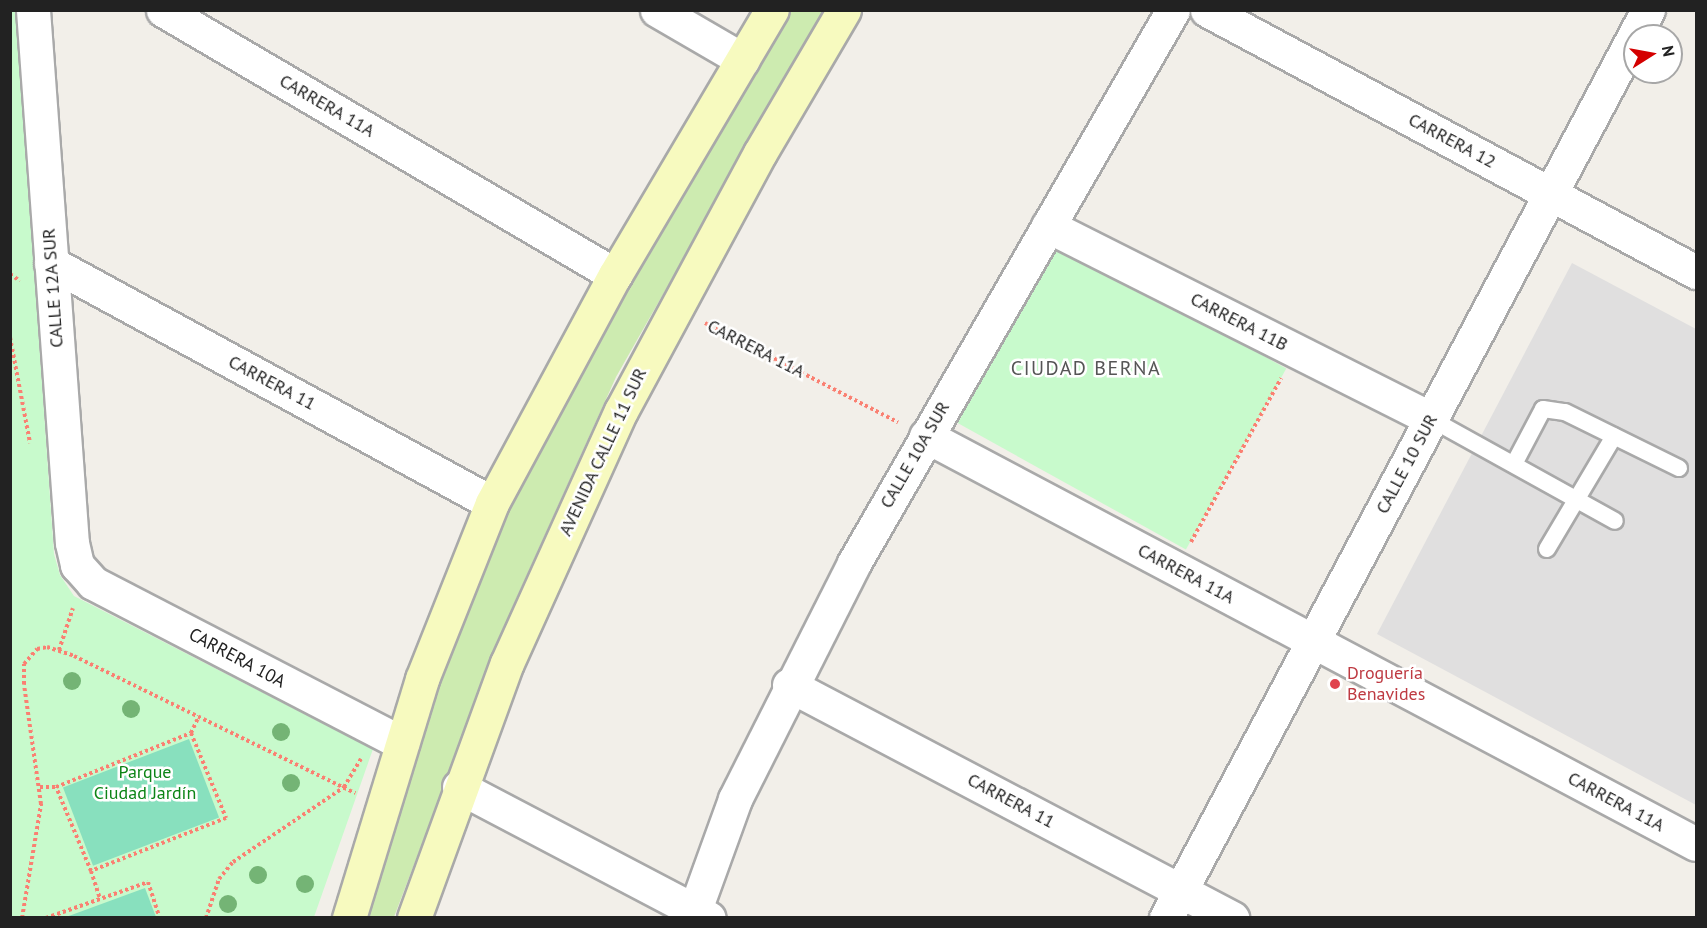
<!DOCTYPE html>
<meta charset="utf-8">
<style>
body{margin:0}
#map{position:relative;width:1707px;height:928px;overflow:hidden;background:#f2efe9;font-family:"PT Sans",sans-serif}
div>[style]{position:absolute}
.residential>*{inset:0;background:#e0dfdf}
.grass>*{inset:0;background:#cdebb0}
.park>*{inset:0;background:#c8facc;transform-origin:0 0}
.pitch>*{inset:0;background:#88e0be;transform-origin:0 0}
.path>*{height:4px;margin-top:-2px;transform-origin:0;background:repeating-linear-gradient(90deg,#fa8072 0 3px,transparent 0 6px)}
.roads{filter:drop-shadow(2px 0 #a9a9a9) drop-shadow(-2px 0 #a9a9a9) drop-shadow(0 2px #a9a9a9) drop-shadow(0 -2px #a9a9a9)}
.service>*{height:16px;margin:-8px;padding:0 8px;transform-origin:8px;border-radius:8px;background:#fff}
.minor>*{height:33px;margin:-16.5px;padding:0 16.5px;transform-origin:16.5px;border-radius:16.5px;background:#fff}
.secondary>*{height:33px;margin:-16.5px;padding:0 16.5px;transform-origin:16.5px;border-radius:16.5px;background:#f7fabf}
.trees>*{width:18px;height:18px;margin:-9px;border-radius:50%;background:#74b475}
.dots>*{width:16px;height:16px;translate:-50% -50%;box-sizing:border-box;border:3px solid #fff;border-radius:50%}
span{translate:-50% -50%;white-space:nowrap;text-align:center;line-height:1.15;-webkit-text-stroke:5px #fff;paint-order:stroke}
.street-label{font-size:18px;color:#222}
.health-label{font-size:18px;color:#be3a42}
.left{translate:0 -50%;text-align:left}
.park-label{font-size:18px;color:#0c8416}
.neighbourhood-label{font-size:20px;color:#555;letter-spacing:1.5px}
.frame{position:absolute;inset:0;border:12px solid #222;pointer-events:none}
.north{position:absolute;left:1623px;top:24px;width:60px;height:60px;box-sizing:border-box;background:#fff;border:2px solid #a7a7a7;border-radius:50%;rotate:79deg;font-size:16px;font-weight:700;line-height:24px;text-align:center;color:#222}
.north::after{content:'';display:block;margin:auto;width:21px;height:27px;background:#d40000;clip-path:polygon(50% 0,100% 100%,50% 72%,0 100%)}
</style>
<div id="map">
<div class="residential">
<i style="clip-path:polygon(1572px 263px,1696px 329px,1696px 805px,1377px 634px)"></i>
</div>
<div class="grass">
<i style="clip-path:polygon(788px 11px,824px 11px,616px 377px,512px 608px,394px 917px,361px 918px,470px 592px,513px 491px,564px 389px)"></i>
</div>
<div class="park">
<i style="clip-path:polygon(10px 11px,16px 11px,54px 554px,60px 575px,74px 596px,373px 749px,314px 917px,11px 917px)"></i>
<i style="left:1058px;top:242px;width:261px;height:207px;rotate:29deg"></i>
</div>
<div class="pitch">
<i style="left:189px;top:739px;width:84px;height:135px;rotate:69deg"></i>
<i style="clip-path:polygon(145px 888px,156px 917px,66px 917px)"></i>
</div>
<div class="path">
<i style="left:10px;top:274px;width:12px;rotate:35deg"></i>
<i style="left:705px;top:323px;width:217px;rotate:27.2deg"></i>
<i style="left:10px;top:337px;width:108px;rotate:79.3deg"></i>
<i style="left:1191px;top:542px;width:187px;rotate:-61.2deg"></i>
<i style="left:59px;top:650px;width:44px;rotate:-71.6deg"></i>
<i style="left:191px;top:733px;width:92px;rotate:67.6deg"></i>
<i style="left:226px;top:818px;width:145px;rotate:158.6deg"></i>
<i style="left:91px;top:871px;width:91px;rotate:-112.6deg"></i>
<i style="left:56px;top:787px;width:145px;rotate:-21.8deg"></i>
<i style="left:191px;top:733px;width:19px;rotate:-65deg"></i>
<i style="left:40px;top:787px;width:16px"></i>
<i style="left:91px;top:871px;width:29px;rotate:72deg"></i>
<i style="left:22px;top:918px;width:116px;rotate:-80.5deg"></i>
<i style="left:41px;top:804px;width:121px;rotate:-98.1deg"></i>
<i style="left:24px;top:684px;width:20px;rotate:-90deg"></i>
<i style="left:24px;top:664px;width:20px;rotate:-49deg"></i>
<i style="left:37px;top:649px;width:10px;rotate:-11deg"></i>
<i style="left:47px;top:647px;width:28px;rotate:18deg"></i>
<i style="left:74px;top:656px;width:313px;rotate:26deg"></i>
<i style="left:46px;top:918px;width:108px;rotate:-19.4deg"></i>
<i style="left:148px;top:882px;width:38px;rotate:72deg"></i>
<i style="left:206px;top:918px;width:41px;rotate:-71.6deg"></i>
<i style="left:219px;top:879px;width:22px;rotate:-51deg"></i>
<i style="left:233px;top:862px;width:134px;rotate:-34deg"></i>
<i style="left:344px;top:787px;width:33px;rotate:-59deg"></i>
</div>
<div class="roads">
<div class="service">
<i style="left:1431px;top:419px;width:210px;rotate:29deg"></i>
<i style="left:1514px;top:464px;width:62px;rotate:-62.2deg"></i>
<i style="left:1543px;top:409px;width:22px;rotate:8deg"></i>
<i style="left:1565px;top:412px;width:127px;rotate:26.2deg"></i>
<i style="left:1547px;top:549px;width:131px;rotate:-59.3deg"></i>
</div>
<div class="minor">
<i style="left:33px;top:10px;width:534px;rotate:85.82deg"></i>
<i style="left:72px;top:543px;width:23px;rotate:77deg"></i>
<i style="left:77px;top:565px;width:24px;rotate:48deg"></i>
<i style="left:93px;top:583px;width:348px;rotate:27.4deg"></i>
<i style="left:163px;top:10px;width:524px;rotate:30.38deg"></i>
<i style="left:657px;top:10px;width:99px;rotate:30.2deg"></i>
<i style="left:1207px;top:10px;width:555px;rotate:28.18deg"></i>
<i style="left:1048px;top:226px;width:429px;rotate:26.7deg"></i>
<i style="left:51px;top:263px;width:502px;rotate:28.56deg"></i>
<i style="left:926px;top:436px;width:871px;rotate:27.92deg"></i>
<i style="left:789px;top:685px;width:501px;rotate:27.74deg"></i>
<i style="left:459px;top:787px;width:282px;rotate:27.7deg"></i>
<i style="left:692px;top:918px;width:127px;rotate:-70.1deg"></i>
<i style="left:735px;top:799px;width:264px;rotate:-63.2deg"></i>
<i style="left:854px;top:563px;width:638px;rotate:-60.02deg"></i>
<i style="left:1166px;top:918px;width:1028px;rotate:-62.04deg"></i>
</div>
<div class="secondary">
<i style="left:349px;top:918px;width:250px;rotate:-73deg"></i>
<i style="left:422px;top:679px;width:189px;rotate:-68.3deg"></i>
<i style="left:492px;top:503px;width:259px;rotate:-61.7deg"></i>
<i style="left:615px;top:275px;width:308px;rotate:-59.4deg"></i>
<i style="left:414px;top:918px;width:271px;rotate:-70deg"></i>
<i style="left:507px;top:663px;width:277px;rotate:-65.7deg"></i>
<i style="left:621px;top:411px;width:293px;rotate:-61.7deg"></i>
<i style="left:760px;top:153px;width:166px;rotate:-59.6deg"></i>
</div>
</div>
<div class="trees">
<i style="left:72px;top:681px"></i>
<i style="left:131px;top:709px"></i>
<i style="left:281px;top:732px"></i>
<i style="left:291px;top:783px"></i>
<i style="left:258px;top:875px"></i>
<i style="left:305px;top:884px"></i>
<i style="left:228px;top:904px"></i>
</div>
<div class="dots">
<i style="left:1335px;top:684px;background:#e0444e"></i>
</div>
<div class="street-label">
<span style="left:327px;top:106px;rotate:30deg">CARRERA 11A</span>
<span style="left:1452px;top:141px;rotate:28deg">CARRERA 12</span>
<span style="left:53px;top:288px;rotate:-94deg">CALLE 12A SUR</span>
<span style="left:1239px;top:322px;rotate:27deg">CARRERA 11B</span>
<span style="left:756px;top:349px;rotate:27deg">CARRERA 11A</span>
<span style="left:272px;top:383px;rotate:28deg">CARRERA 11</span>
<span style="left:603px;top:452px;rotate:-65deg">AVENIDA CALLE 11 SUR</span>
<span style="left:915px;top:455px;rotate:-60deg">CALLE 10A SUR</span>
<span style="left:1407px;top:464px;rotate:-62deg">CALLE 10 SUR</span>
<span style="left:1186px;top:574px;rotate:28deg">CARRERA 11A</span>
<span style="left:237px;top:658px;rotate:28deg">CARRERA 10A</span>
<span style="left:1011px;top:801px;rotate:28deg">CARRERA 11</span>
<span style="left:1616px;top:802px;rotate:28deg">CARRERA 11A</span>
</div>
<div class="health-label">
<span class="left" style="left:1347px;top:684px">Droguería<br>Benavides</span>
</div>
<div class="park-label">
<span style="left:145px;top:783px">Parque<br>Ciudad Jardín</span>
</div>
<div class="neighbourhood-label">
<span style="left:1086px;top:368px">CIUDAD BERNA</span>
</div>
<div class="frame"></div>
<div class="north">N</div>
</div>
